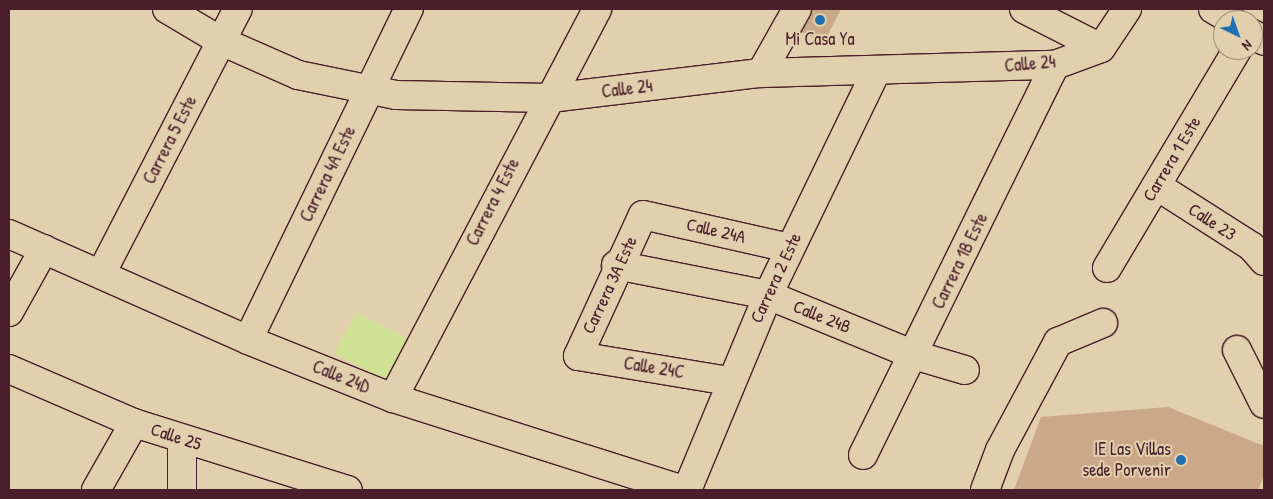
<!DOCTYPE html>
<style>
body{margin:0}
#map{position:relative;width:1273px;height:499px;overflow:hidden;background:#e1cfad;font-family:"Patrick Hand",sans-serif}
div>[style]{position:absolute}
.green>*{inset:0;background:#d0e195;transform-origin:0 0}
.building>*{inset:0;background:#cba887}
.roads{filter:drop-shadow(1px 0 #4a1f2b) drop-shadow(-1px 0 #4a1f2b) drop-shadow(0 1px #4a1f2b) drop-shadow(0 -1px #4a1f2b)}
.minor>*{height:28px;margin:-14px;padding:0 14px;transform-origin:14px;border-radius:14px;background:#e1cfad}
.dots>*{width:14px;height:14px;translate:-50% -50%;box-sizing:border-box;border:2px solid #e1cfad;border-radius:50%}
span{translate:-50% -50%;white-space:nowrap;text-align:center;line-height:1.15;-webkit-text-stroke:4px #e1cfad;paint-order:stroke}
.poi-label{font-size:18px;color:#4a1f2b}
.right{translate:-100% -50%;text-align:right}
.street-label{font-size:18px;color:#4a1f2b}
.frame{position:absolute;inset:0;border:10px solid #4a1f2b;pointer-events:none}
.north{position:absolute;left:1213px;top:10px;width:50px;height:50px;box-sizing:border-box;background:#e1cfad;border:1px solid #a58979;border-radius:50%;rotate:138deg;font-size:14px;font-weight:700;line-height:20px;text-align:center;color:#4a1f2b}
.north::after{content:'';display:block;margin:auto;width:18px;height:22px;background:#1f6fb2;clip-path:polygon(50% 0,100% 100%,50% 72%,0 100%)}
</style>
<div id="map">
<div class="green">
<i style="left:356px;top:312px;width:63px;height:47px;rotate:27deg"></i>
</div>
<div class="building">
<i style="clip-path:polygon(810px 9px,841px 9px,824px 42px,799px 31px)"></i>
<i style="clip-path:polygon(1168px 407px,1264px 446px,1264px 475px,1258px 490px,1014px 490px,1041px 417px)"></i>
</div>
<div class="roads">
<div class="minor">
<i style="left:167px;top:9px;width:63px;rotate:30.7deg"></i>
<i style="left:221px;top:41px;width:84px;rotate:23.8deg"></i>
<i style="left:298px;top:75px;width:100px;rotate:11.5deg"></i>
<i style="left:396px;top:95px;width:154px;rotate:1.1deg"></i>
<i style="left:550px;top:98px;width:212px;rotate:-6.8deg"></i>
<i style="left:761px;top:73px;width:294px;rotate:-1.6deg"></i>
<i style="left:1055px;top:65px;width:49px;rotate:-20.3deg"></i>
<i style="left:1024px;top:9px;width:86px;rotate:26.9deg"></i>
<i style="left:1213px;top:9px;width:21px;rotate:31deg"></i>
<i style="left:1253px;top:34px;width:13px;rotate:32deg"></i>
<i style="left:1101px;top:48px;width:47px;rotate:-56.3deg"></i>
<i style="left:761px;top:73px;width:73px;rotate:-60.6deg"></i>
<i style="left:1157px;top:186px;width:112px;rotate:32.6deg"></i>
<i style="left:1251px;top:246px;width:20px;rotate:49deg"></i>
<i style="left:9px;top:234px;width:261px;rotate:23.9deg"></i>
<i style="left:248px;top:340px;width:156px;rotate:21.8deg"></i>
<i style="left:393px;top:398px;width:304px;rotate:17.6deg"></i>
<i style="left:616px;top:265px;width:155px;rotate:11.2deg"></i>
<i style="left:768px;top:295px;width:158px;rotate:22.3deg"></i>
<i style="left:914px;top:355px;width:53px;rotate:16.4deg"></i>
<i style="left:1107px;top:268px;width:254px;rotate:-59.2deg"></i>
<i style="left:102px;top:272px;width:296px;rotate:-62.7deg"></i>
<i style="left:9px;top:312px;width:72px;rotate:-60.9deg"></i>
<i style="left:248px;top:340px;width:368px;rotate:-64.1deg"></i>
<i style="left:1237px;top:350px;width:60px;rotate:63.4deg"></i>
<i style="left:9px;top:369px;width:136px;rotate:23.4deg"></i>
<i style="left:134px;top:423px;width:224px;rotate:17.4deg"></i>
<i style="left:729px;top:381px;width:153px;rotate:-170.6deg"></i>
<i style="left:578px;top:356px;width:155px;rotate:-65.3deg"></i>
<i style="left:643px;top:215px;width:150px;rotate:12.7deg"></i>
<i style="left:393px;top:398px;width:439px;rotate:-62.3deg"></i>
<i style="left:182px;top:440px;width:50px;rotate:90deg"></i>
<i style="left:863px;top:455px;width:435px;rotate:-63.8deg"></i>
<i style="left:96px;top:490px;width:77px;rotate:-60.4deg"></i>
<i style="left:687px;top:490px;width:211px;rotate:-67.4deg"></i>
<i style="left:768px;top:295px;width:248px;rotate:-64.2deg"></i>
<i style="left:985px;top:490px;width:43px;rotate:-69.4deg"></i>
<i style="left:1000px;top:450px;width:123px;rotate:-61.8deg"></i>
<i style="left:1058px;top:342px;width:49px;rotate:-22.9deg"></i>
</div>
</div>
<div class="dots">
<i style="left:820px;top:20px;background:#1f6fb2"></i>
<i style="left:1181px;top:460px;background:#1f6fb2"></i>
</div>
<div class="poi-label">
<span style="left:820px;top:39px">Mi Casa Ya</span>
<span class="right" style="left:1171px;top:460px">IE Las Villas<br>sede Porvenir</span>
</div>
<div class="street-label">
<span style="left:1030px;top:64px;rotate:-5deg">Calle 24</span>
<span style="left:627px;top:89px;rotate:-7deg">Calle 24</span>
<span style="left:170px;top:140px;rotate:-63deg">Carrera 5 Este</span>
<span style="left:1172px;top:159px;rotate:-59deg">Carrera 1 Este</span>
<span style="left:328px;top:174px;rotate:-64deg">Carrera 4A Este</span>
<span style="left:493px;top:202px;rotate:-63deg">Carrera 4 Este</span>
<span style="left:1212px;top:222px;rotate:33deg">Calle 23</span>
<span style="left:716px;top:231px;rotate:13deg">Calle 24A</span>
<span style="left:960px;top:261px;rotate:-64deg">Carrera 1B Este</span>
<span style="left:776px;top:278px;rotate:-65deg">Carrera 2 Este</span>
<span style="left:610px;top:285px;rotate:-65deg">Carrera 3A Este</span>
<span style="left:822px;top:317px;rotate:22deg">Calle 24B</span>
<span style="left:654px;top:368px;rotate:9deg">Calle 24C</span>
<span style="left:341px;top:377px;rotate:22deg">Calle 24D</span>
<span style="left:176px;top:437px;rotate:18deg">Calle 25</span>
</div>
<div class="frame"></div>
<div class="north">N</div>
</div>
